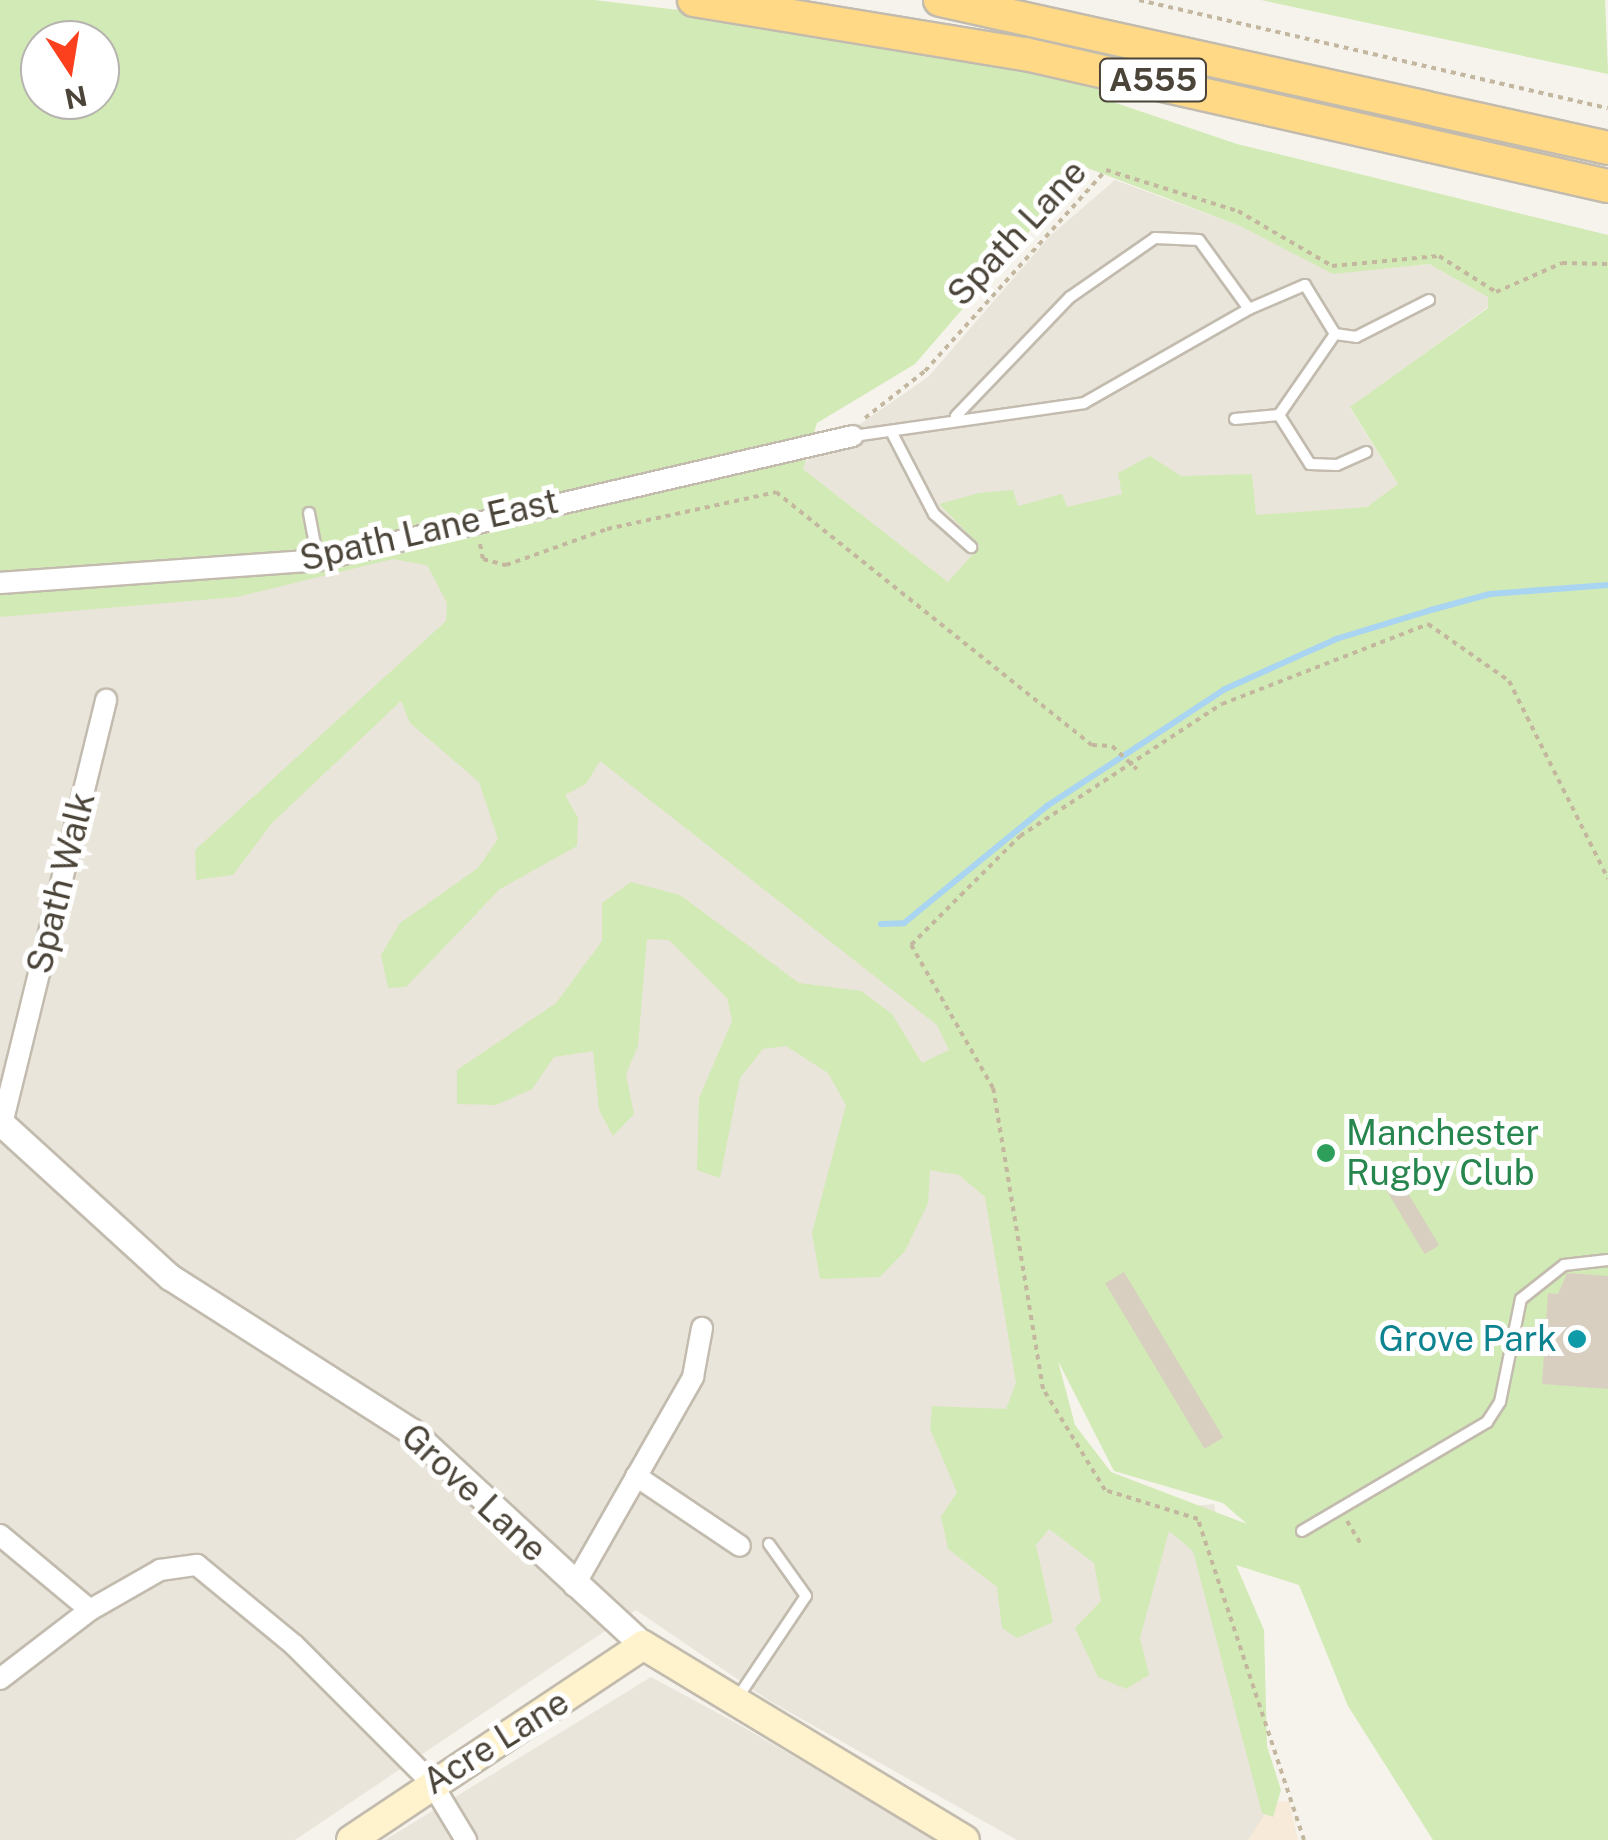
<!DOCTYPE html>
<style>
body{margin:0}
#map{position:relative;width:1608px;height:1840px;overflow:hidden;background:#f6f3ec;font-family:"Public Sans",sans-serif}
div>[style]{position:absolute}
.residential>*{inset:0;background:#eae5da}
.commercial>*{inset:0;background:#f7ead8}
.green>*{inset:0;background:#d2eab5}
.stream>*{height:6px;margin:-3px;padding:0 3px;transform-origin:3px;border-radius:3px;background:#a9d4f2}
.building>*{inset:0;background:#d8cfc1;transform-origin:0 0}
.path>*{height:4px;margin-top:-2px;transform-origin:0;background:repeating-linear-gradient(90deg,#c4b79f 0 5px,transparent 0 10px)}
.roads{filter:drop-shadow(2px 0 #c2bbae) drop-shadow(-2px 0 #c2bbae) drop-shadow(0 2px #c2bbae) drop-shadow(0 -2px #c2bbae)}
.service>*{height:10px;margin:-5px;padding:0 5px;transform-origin:5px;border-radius:5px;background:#fff}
.minor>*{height:20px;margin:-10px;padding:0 10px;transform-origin:10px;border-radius:10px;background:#fff}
.tertiary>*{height:25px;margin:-12.5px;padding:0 12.5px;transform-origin:12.5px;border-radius:12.5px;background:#fff}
.secondary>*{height:28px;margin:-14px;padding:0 14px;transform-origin:14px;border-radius:14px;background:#fff3cd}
.trunk>*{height:32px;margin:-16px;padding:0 16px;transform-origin:16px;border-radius:16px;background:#ffd985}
.dots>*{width:28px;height:28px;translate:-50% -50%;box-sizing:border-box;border:5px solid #fff;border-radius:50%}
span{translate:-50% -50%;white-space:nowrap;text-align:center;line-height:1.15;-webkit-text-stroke:10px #fff;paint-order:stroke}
.shield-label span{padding:2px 8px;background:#fff;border:2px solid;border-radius:8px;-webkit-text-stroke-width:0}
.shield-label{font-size:32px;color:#4b4439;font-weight:700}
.street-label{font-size:35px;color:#4b4439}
.leisure-label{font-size:35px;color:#27864d}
.left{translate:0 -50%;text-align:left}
.culture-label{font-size:35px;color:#0d838f}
.right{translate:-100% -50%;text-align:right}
.north{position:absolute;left:20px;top:20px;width:100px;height:100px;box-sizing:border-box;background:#fff;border:2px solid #b7b4b0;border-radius:50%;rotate:168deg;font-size:28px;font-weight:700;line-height:40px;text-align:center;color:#4b4439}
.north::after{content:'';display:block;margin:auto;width:35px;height:45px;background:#fc3f1d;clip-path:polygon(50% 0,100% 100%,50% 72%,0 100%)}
</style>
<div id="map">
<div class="residential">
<i style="clip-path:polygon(1115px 180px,1240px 226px,1333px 273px,1429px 264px,1488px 297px,1488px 307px,1350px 408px,1468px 595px,1144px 735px,799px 466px,928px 377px,1050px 236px)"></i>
<i style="clip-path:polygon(437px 535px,944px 1010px,1051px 1436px,1165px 1509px,1214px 1504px,1278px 1804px,1248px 1840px,1017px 1840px,768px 1700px,636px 1610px,295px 1840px,0 1840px,0 597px)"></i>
<i style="clip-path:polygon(651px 1677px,736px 1723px,938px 1840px,385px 1840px)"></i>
</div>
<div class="commercial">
<i style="clip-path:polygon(1289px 1801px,1298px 1840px,1248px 1840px,1273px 1802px)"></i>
</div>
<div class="green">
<i style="clip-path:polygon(evenodd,0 0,594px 0,679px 10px,1108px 85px,1107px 100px,1237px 144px,1608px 235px,1608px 1840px,1433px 1840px,1348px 1706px,1299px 1585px,1236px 1565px,1264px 1630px,1267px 1746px,1281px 1790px,1273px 1817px,1262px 1813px,1193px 1551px,1169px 1531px,1140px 1638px,1149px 1675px,1126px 1689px,1098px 1677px,1075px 1628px,1101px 1601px,1094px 1563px,1049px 1529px,1036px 1545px,1053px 1622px,1017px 1638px,1002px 1628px,997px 1587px,948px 1549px,941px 1517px,957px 1492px,930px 1429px,932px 1406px,1006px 1409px,1016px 1383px,985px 1197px,959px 1175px,930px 1170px,928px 1203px,905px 1251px,880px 1277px,820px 1279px,812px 1233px,846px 1105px,828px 1073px,786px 1046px,763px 1049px,740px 1078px,720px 1178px,697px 1170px,699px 1098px,732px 1021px,727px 998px,669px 940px,647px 939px,638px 1046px,626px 1074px,634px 1114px,613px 1136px,599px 1110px,593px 1051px,554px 1057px,532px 1089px,496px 1105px,457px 1104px,457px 1070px,556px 1003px,602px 941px,602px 903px,631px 882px,680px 895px,799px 983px,861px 991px,892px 1014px,922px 1063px,949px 1050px,937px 1025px,600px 761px,586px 784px,565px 795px,578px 818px,577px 846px,500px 889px,406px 987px,388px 988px,381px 955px,400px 923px,478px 868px,498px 839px,479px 782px,410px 723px,401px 701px,272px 823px,233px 875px,196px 880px,195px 850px,446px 621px,447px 603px,427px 565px,393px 559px,237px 597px,0 617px,0 0,40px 40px,100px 40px,100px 100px,40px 100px,40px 40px,0 0,1085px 167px,1240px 226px,1333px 274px,1429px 264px,1488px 297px,1488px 308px,1350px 407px,1398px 484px,1367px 507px,1256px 515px,1252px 474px,1181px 476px,1150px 456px,1118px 473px,1122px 494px,1067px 507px,1062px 494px,1018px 506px,1013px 490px,979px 493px,939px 504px,980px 546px,948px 582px,803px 469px,817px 423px,915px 364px,1085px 167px,0 0,1058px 1361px,1114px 1471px,1223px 1503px,1247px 1524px,1111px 1472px,1075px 1425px,1058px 1361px)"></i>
<i style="clip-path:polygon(1261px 0,1605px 0,1608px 74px,1354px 20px)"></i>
</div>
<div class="stream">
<i style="left:881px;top:924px;width:23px;rotate:-2deg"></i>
<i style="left:904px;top:923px;width:185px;rotate:-39.3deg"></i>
<i style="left:1047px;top:806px;width:213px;rotate:-33.3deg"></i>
<i style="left:1225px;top:689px;width:122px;rotate:-24.2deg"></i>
<i style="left:1336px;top:639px;width:99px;rotate:-17deg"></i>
<i style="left:1431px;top:610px;width:61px;rotate:-15.2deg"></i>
<i style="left:1490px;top:594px;width:118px;rotate:-4.4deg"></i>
</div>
<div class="building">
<i style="left:1397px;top:1175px;width:82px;height:17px;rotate:59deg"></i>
<i style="left:1124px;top:1272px;width:193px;height:22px;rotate:59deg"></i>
<i style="clip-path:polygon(1567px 1273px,1608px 1276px,1608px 1389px,1542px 1384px,1548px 1293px,1558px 1294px)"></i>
</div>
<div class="path">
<i style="left:1139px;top:0;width:481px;rotate:13deg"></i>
<i style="left:865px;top:418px;width:76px;rotate:-38.1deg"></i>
<i style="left:925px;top:371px;width:270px;rotate:-48deg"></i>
<i style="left:1106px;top:170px;width:138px;rotate:17.3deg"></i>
<i style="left:1238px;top:211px;width:109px;rotate:30.3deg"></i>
<i style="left:1332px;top:266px;width:107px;rotate:-5.3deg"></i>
<i style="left:1439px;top:256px;width:67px;rotate:32.3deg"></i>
<i style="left:1496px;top:292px;width:72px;rotate:-23.7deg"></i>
<i style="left:1562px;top:263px;width:46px;rotate:1.2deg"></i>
<i style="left:480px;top:544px;width:15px;rotate:79deg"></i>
<i style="left:483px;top:559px;width:24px;rotate:15deg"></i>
<i style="left:506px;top:565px;width:107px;rotate:-19.6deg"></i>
<i style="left:607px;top:529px;width:173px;rotate:-12.3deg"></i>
<i style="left:776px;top:492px;width:405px;rotate:38.7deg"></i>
<i style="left:1092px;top:745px;width:20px;rotate:3deg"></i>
<i style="left:1112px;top:746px;width:34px;rotate:43deg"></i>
<i style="left:1347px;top:1521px;width:26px;rotate:59deg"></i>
<i style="left:1304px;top:1840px;width:338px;rotate:-108.3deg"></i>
<i style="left:1198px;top:1519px;width:97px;rotate:-162.7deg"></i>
<i style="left:1105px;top:1490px;width:119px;rotate:-121.5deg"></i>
<i style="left:1043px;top:1389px;width:305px;rotate:-99.4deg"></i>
<i style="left:993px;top:1088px;width:165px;rotate:-119.8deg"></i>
<i style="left:911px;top:945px;width:154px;rotate:-45deg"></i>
<i style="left:1020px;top:836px;width:241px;rotate:-33.2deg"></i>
<i style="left:1222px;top:704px;width:221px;rotate:-21.2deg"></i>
<i style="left:1428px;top:624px;width:99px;rotate:35.1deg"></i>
<i style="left:1509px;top:681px;width:221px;rotate:63.4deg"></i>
</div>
<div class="roads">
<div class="service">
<i style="left:1249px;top:309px;width:61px;rotate:-23.2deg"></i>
<i style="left:1305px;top:285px;width:57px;rotate:58.5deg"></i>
<i style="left:1335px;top:334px;width:21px;rotate:8deg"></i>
<i style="left:1356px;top:337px;width:82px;rotate:-26.9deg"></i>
<i style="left:1335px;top:334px;width:98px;rotate:124.7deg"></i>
<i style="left:1279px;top:415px;width:58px;rotate:57.7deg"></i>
<i style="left:1310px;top:464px;width:27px;rotate:2deg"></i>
<i style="left:1337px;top:465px;width:32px;rotate:-24deg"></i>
<i style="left:1235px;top:419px;width:44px;rotate:-5.2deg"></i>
<i style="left:893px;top:435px;width:89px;rotate:62.6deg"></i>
<i style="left:934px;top:514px;width:50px;rotate:41.7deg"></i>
<i style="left:853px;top:436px;width:233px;rotate:-8.1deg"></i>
<i style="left:1084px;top:403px;width:190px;rotate:-29.7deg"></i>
<i style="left:1249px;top:309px;width:85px;rotate:-125.9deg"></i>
<i style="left:1199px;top:240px;width:44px;rotate:-177.4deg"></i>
<i style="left:1155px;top:238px;width:103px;rotate:145.2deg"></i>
<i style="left:1070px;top:297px;width:165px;rotate:133.8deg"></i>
<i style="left:309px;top:513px;width:48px;rotate:79.2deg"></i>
<i style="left:1302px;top:1531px;width:215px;rotate:-30.5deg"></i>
<i style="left:1487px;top:1422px;width:24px;rotate:-57deg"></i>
<i style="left:1500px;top:1402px;width:105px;rotate:-78.5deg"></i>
<i style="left:1521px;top:1299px;width:55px;rotate:-38.3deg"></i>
<i style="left:1564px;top:1265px;width:44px;rotate:-6.5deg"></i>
<i style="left:736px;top:1700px;width:125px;rotate:-56.1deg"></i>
<i style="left:806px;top:1596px;width:64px;rotate:-125.4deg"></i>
</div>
<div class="minor">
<i style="left:0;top:583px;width:319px;rotate:-4.1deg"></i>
<i style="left:318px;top:560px;width:549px;rotate:-13.05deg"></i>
<i style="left:2px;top:1124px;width:437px;rotate:-76.2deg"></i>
<i style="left:636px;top:1476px;width:125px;rotate:33.9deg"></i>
<i style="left:0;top:1535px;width:117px;rotate:39.8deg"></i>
<i style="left:574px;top:1586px;width:241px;rotate:-60.3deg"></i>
<i style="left:693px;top:1377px;width:50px;rotate:-79.6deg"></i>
<i style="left:0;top:1679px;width:113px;rotate:-37.5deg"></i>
<i style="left:90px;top:1610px;width:81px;rotate:-29.7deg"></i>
<i style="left:160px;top:1570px;width:37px;rotate:-8deg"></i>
<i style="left:197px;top:1565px;width:126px;rotate:39.5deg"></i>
<i style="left:294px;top:1645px;width:194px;rotate:45deg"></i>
<i style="left:431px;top:1782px;width:68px;rotate:58.9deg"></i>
</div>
<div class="tertiary">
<i style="left:0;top:1122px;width:230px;rotate:42.4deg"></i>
<i style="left:170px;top:1277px;width:286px;rotate:32.6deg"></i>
<i style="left:411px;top:1431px;width:316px;rotate:42.7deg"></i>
</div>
<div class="secondary">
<i style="left:351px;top:1840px;width:351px;rotate:-33.7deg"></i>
<i style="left:643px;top:1645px;width:376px;rotate:31.2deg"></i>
</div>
<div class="trunk">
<i style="left:694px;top:0;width:335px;rotate:9.3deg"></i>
<i style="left:1025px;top:54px;width:598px;rotate:12.76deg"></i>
<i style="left:940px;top:0;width:684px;rotate:12.49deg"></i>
</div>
</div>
<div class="dots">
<i style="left:1326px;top:1153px;background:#2e9e5b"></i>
<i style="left:1577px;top:1339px;background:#0f9aa8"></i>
</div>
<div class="shield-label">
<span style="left:1153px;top:80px">A555</span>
</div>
<div class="street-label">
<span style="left:1017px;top:233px;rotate:-47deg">Spath Lane</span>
<span style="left:429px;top:530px;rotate:-13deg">Spath Lane East</span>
<span style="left:61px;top:883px;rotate:-76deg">Spath Walk</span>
<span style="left:474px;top:1493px;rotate:43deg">Grove Lane</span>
<span style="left:496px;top:1742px;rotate:-32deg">Acre Lane</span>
</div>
<div class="leisure-label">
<span class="left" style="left:1346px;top:1153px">Manchester<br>Rugby Club</span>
</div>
<div class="culture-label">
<span class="right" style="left:1557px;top:1339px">Grove Park</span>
</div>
<div class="north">N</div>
</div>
